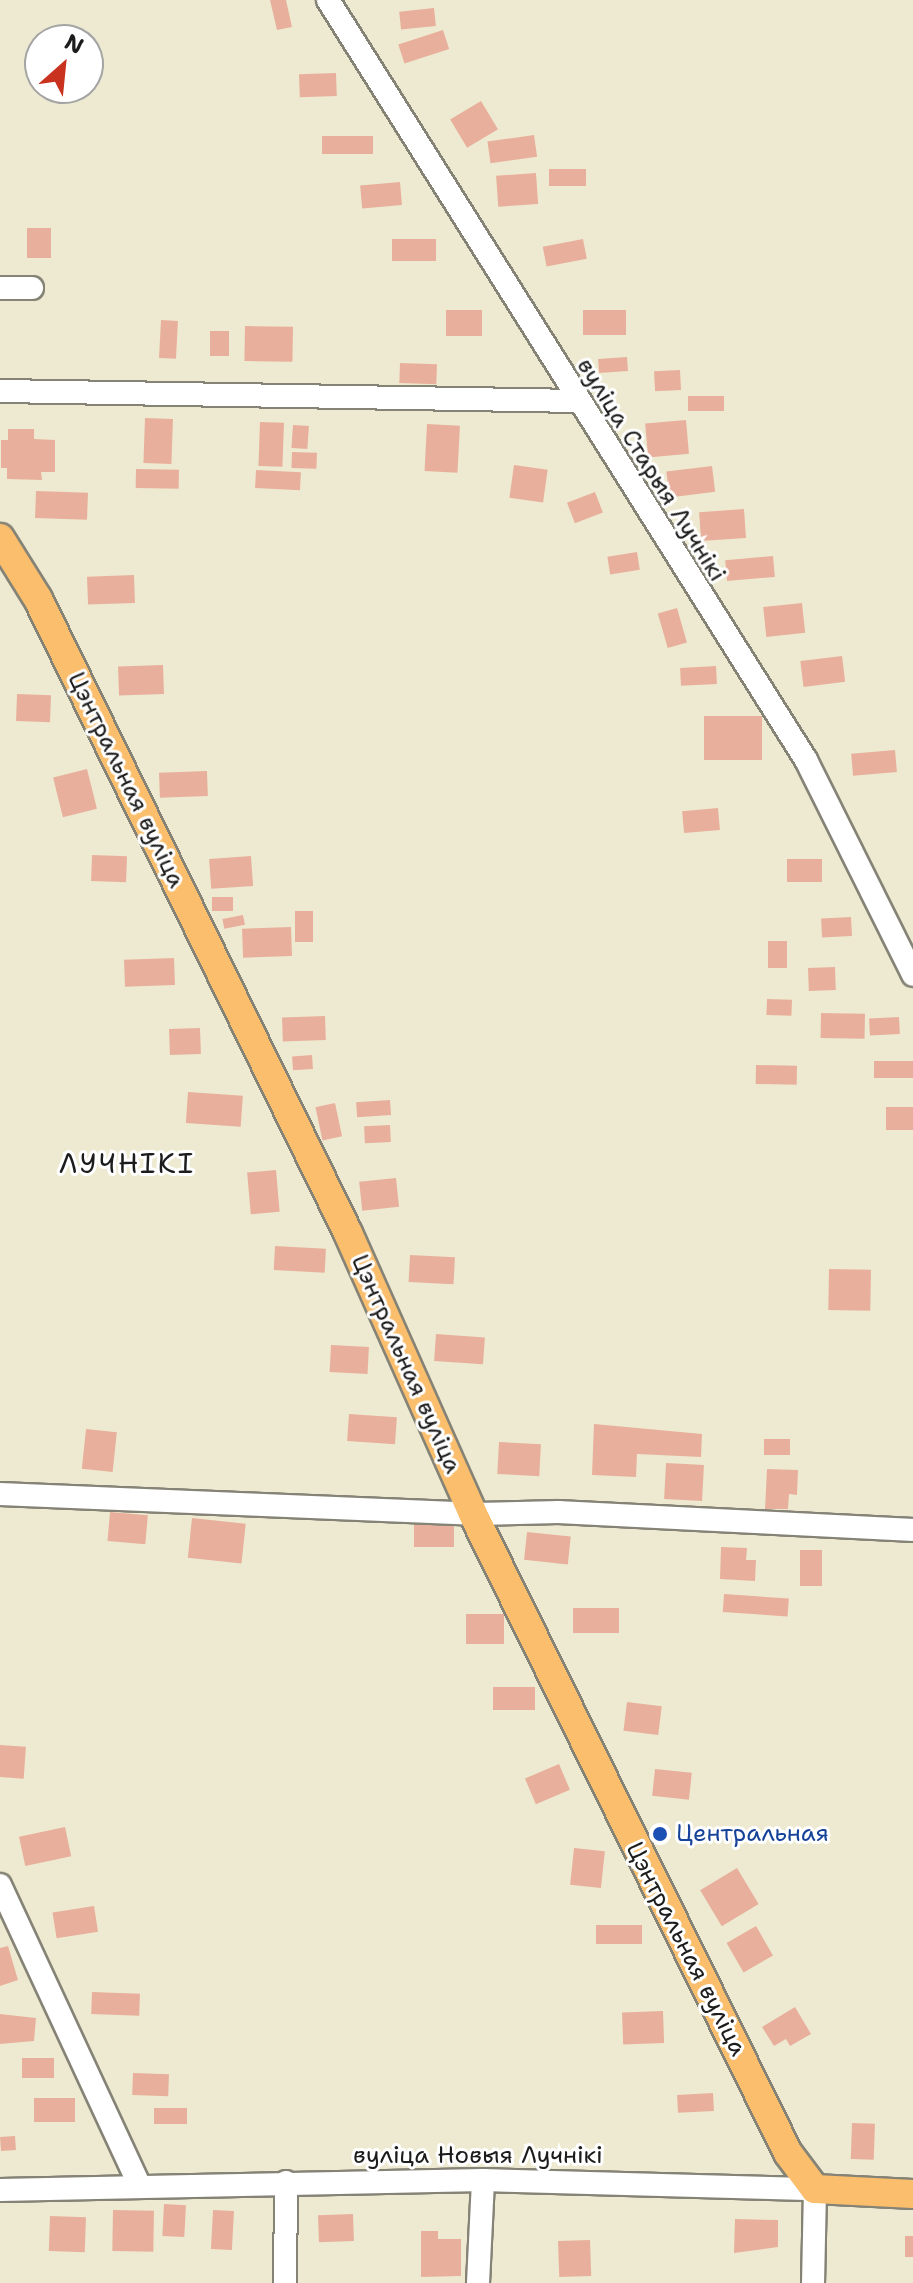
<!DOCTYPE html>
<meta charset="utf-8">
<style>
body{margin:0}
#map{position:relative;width:913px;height:2283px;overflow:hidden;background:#eeead1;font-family:"Shantell Sans",sans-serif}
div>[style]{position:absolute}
.building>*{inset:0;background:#e8b09c;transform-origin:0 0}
.roads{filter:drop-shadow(2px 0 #858376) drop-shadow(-2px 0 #858376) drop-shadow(0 2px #858376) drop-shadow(0 -2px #858376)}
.minor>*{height:22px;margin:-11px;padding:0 11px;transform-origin:11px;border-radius:11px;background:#fff}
.major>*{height:28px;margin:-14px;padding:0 14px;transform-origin:14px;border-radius:14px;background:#fabe6d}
.dots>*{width:22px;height:22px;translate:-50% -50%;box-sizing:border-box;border:4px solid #fff;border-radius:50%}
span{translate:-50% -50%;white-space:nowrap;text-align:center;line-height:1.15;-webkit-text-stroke:6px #fff;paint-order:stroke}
.street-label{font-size:24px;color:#1c1c1c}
.transit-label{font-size:24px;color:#164399}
.left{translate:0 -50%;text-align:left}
.quarter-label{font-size:28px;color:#1c1c1c;letter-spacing:2px}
.north{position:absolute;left:24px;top:24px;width:80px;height:80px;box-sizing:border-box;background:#fff;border:2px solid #a4a4a4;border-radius:50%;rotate:27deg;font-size:22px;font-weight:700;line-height:32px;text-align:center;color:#1c1c1c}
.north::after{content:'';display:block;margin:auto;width:28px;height:36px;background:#c8321e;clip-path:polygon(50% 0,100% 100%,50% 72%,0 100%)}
</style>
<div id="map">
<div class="building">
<i style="clip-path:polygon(270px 0,286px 0,292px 27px,277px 30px)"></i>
<i style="left:434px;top:8px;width:18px;height:35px;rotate:84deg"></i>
<i style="left:443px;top:30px;width:20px;height:47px;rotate:72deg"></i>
<i style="left:336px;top:73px;width:23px;height:37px;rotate:88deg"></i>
<i style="left:481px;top:101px;width:33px;height:36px;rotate:59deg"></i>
<i style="left:534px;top:135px;width:22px;height:47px;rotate:82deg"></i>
<i style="left:322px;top:136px;width:51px;height:18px"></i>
<i style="left:586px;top:169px;width:17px;height:37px;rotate:90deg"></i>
<i style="left:536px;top:173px;width:31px;height:40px;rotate:86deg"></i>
<i style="left:400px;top:182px;width:23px;height:40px;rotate:85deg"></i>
<i style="left:51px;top:228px;width:30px;height:24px;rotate:90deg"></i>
<i style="left:392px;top:239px;width:44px;height:22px"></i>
<i style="left:583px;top:239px;width:20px;height:41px;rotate:79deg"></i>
<i style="left:482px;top:310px;width:26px;height:36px;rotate:90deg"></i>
<i style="left:626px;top:310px;width:25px;height:43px;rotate:90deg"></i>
<i style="left:161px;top:320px;width:17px;height:38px;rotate:3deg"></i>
<i style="left:245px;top:326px;width:48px;height:35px;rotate:1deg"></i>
<i style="left:210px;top:331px;width:19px;height:25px"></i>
<i style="left:627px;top:357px;width:14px;height:29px;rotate:86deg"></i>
<i style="left:400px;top:363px;width:37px;height:20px;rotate:2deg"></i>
<i style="left:680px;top:370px;width:20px;height:26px;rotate:87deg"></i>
<i style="left:724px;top:396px;width:15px;height:36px;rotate:90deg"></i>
<i style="left:145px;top:418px;width:28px;height:45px;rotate:2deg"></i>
<i style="left:686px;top:420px;width:34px;height:41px;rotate:85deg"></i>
<i style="left:260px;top:422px;width:24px;height:44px;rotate:2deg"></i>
<i style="left:427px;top:424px;width:33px;height:47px;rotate:3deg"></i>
<i style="left:293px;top:425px;width:16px;height:23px;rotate:4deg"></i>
<i style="clip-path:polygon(8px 429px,34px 429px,34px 439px,55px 440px,55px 472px,41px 472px,42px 480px,7px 479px,7px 468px,1px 468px,1px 440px,8px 440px)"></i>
<i style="left:292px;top:452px;width:25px;height:16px;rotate:2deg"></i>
<i style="left:514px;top:465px;width:34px;height:33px;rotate:8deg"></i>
<i style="left:712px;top:466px;width:26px;height:46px;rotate:83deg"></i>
<i style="left:136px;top:469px;width:43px;height:19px;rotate:1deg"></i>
<i style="left:256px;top:470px;width:45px;height:18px;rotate:3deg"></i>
<i style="left:36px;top:491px;width:52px;height:27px;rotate:2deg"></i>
<i style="left:595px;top:492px;width:22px;height:30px;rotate:69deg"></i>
<i style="left:744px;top:509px;width:29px;height:45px;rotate:86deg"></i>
<i style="left:637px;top:552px;width:18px;height:30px;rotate:81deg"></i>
<i style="left:773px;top:556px;width:21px;height:48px;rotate:85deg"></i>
<i style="left:134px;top:575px;width:28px;height:47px;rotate:88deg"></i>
<i style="left:802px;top:603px;width:30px;height:39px;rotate:84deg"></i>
<i style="left:677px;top:608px;width:36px;height:20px;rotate:74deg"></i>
<i style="left:842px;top:656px;width:26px;height:42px;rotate:83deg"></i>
<i style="left:163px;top:665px;width:29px;height:45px;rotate:88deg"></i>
<i style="left:716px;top:666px;width:18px;height:36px;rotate:87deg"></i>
<i style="left:17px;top:694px;width:34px;height:27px;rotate:2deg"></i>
<i style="left:704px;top:716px;width:58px;height:44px"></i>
<i style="left:895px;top:750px;width:22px;height:44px;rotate:85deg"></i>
<i style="left:87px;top:769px;width:41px;height:35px;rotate:76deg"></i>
<i style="left:207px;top:771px;width:25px;height:48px;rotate:88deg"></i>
<i style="left:718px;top:808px;width:22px;height:36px;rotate:85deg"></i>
<i style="left:92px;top:855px;width:35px;height:26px;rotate:2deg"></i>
<i style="left:251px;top:856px;width:30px;height:42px;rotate:86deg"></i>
<i style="left:787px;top:859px;width:35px;height:23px"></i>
<i style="left:212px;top:897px;width:21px;height:14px"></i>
<i style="left:295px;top:911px;width:18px;height:31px"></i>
<i style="left:243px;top:915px;width:10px;height:21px;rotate:79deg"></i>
<i style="left:851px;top:917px;width:19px;height:30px;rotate:87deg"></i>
<i style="left:291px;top:927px;width:29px;height:49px;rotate:88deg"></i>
<i style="left:768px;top:941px;width:19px;height:27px"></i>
<i style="left:174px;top:958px;width:27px;height:50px;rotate:88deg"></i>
<i style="left:835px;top:967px;width:23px;height:27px;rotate:88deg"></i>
<i style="left:767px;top:999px;width:25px;height:16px;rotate:2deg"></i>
<i style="left:821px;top:1013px;width:44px;height:25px;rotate:1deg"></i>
<i style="left:325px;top:1016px;width:24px;height:43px;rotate:88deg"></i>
<i style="left:899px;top:1017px;width:17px;height:30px;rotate:87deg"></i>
<i style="left:200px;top:1028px;width:26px;height:31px;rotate:88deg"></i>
<i style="left:312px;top:1055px;width:14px;height:20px;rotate:86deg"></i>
<i style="left:913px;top:1061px;width:17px;height:39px;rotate:90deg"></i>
<i style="left:756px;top:1065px;width:41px;height:19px;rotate:1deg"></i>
<i style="left:188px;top:1092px;width:55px;height:31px;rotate:4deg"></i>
<i style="left:390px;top:1100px;width:15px;height:34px;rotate:86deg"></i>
<i style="left:335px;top:1103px;width:34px;height:20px;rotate:78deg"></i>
<i style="left:886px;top:1107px;width:27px;height:23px"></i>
<i style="left:390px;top:1125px;width:17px;height:26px;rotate:87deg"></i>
<i style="left:276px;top:1170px;width:42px;height:29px;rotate:85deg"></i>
<i style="left:396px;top:1178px;width:29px;height:37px;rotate:84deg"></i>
<i style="left:275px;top:1246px;width:51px;height:24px;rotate:3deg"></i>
<i style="left:410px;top:1255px;width:45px;height:27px;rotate:3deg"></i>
<i style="left:829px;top:1269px;width:42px;height:41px;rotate:1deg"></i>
<i style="left:436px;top:1334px;width:49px;height:27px;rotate:4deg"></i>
<i style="left:331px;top:1345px;width:38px;height:27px;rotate:3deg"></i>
<i style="left:349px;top:1414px;width:48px;height:27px;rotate:4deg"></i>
<i style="clip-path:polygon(594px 1424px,702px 1434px,701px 1457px,637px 1454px,636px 1477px,592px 1475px)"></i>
<i style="left:86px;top:1429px;width:31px;height:40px;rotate:6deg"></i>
<i style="left:764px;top:1439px;width:26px;height:16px"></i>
<i style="left:499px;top:1442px;width:42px;height:32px;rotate:3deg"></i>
<i style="left:666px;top:1463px;width:38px;height:36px;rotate:3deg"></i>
<i style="clip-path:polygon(767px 1469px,798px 1470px,797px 1495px,789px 1494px,788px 1509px,765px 1509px)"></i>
<i style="left:110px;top:1512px;width:38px;height:29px;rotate:5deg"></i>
<i style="left:192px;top:1518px;width:54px;height:40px;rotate:6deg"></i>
<i style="left:454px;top:1523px;width:24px;height:40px;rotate:90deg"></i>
<i style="left:527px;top:1532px;width:44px;height:28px;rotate:6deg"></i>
<i style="clip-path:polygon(721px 1547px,747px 1548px,746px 1560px,756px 1560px,755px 1581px,720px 1579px)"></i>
<i style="left:800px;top:1550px;width:22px;height:36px"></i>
<i style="left:724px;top:1594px;width:65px;height:18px;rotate:4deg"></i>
<i style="left:619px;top:1608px;width:25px;height:46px;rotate:90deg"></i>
<i style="left:466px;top:1614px;width:38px;height:30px"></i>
<i style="left:535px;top:1687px;width:23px;height:42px;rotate:90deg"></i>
<i style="left:627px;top:1702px;width:35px;height:29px;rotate:7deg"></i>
<i style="left:0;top:1745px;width:26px;height:32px;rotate:4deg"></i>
<i style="left:559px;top:1764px;width:28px;height:37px;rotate:67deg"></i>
<i style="left:655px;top:1769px;width:37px;height:27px;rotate:6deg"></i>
<i style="left:65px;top:1827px;width:30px;height:47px;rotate:78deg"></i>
<i style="left:574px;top:1848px;width:31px;height:37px;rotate:6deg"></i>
<i style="left:737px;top:1868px;width:42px;height:43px;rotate:59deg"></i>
<i style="left:94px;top:1906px;width:26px;height:42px;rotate:81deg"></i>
<i style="left:642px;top:1925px;width:19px;height:46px;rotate:90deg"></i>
<i style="left:756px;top:1926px;width:34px;height:34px;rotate:60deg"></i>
<i style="clip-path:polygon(8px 1946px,18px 1980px,0 1986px,0 1948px)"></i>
<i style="left:92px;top:1992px;width:48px;height:22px;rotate:2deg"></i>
<i style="clip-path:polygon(795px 2007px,811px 2034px,790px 2046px,786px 2039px,774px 2046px,762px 2027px)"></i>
<i style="left:663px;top:2011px;width:32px;height:41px;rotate:88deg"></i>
<i style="clip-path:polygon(0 2014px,36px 2018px,34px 2041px,0 2044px)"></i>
<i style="left:22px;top:2058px;width:32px;height:20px"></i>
<i style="left:133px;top:2073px;width:36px;height:22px;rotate:2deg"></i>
<i style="left:713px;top:2093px;width:18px;height:36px;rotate:87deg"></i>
<i style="left:34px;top:2098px;width:41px;height:24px"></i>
<i style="left:187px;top:2108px;width:16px;height:33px;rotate:90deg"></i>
<i style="left:852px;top:2123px;width:23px;height:36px;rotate:2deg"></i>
<i style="left:15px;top:2136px;width:14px;height:15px;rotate:86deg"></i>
<i style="left:164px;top:2204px;width:22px;height:32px;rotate:3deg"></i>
<i style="left:113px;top:2210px;width:41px;height:41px;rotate:1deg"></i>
<i style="left:213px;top:2210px;width:21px;height:39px;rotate:3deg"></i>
<i style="left:353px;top:2214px;width:27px;height:35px;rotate:88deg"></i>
<i style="left:50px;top:2216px;width:36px;height:35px;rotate:2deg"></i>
<i style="clip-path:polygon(735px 2219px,778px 2220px,778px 2247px,734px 2253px)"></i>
<i style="clip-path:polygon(421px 2231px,438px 2231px,438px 2239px,461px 2239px,461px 2276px,421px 2277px)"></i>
<i style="left:905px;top:2236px;width:8px;height:21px"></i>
<i style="left:590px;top:2240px;width:36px;height:32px;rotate:88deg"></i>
</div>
<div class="roads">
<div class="minor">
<i style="left:328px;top:0;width:898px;rotate:57.83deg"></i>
<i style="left:806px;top:760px;width:240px;rotate:63.5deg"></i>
<i style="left:0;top:288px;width:32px"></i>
<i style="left:0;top:391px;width:577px;rotate:0.99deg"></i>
<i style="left:0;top:1494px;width:473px;rotate:2.4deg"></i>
<i style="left:473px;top:1514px;width:86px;rotate:-1.3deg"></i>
<i style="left:559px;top:1512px;width:354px;rotate:2.9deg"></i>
<i style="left:0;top:1885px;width:331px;rotate:65.1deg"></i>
<i style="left:0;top:2190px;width:483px;rotate:-1.2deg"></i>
<i style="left:483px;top:2180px;width:332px;rotate:1.6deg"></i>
<i style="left:815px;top:2189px;width:94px;rotate:91.2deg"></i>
<i style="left:285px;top:2283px;width:101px;rotate:-89.4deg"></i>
<i style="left:478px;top:2283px;width:103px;rotate:-87.2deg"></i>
</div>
<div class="major">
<i style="left:0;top:538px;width:72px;rotate:58.1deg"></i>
<i style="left:38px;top:599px;width:706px;rotate:63.94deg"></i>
<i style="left:348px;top:1233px;width:308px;rotate:66deg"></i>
<i style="left:473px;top:1514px;width:712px;rotate:63.76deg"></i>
<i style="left:788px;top:2153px;width:45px;rotate:53.1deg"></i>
<i style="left:815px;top:2189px;width:98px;rotate:2.9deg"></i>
</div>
</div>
<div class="dots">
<i style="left:660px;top:1834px;background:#1a4fb4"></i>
</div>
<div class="street-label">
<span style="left:651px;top:470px;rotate:58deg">вуліца Старыя Лучнікі</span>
<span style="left:126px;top:780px;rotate:64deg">Цэнтральная вуліца</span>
<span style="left:406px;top:1364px;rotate:66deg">Цэнтральная вуліца</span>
<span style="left:686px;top:1949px;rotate:63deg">Цэнтральная вуліца</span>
<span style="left:478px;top:2156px">вуліца Новыя Лучнікі</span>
</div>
<div class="transit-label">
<span class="left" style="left:676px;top:1834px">Центральная</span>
</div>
<div class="quarter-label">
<span style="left:127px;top:1163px">ЛУЧНІКІ</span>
</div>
<div class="north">N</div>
</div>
